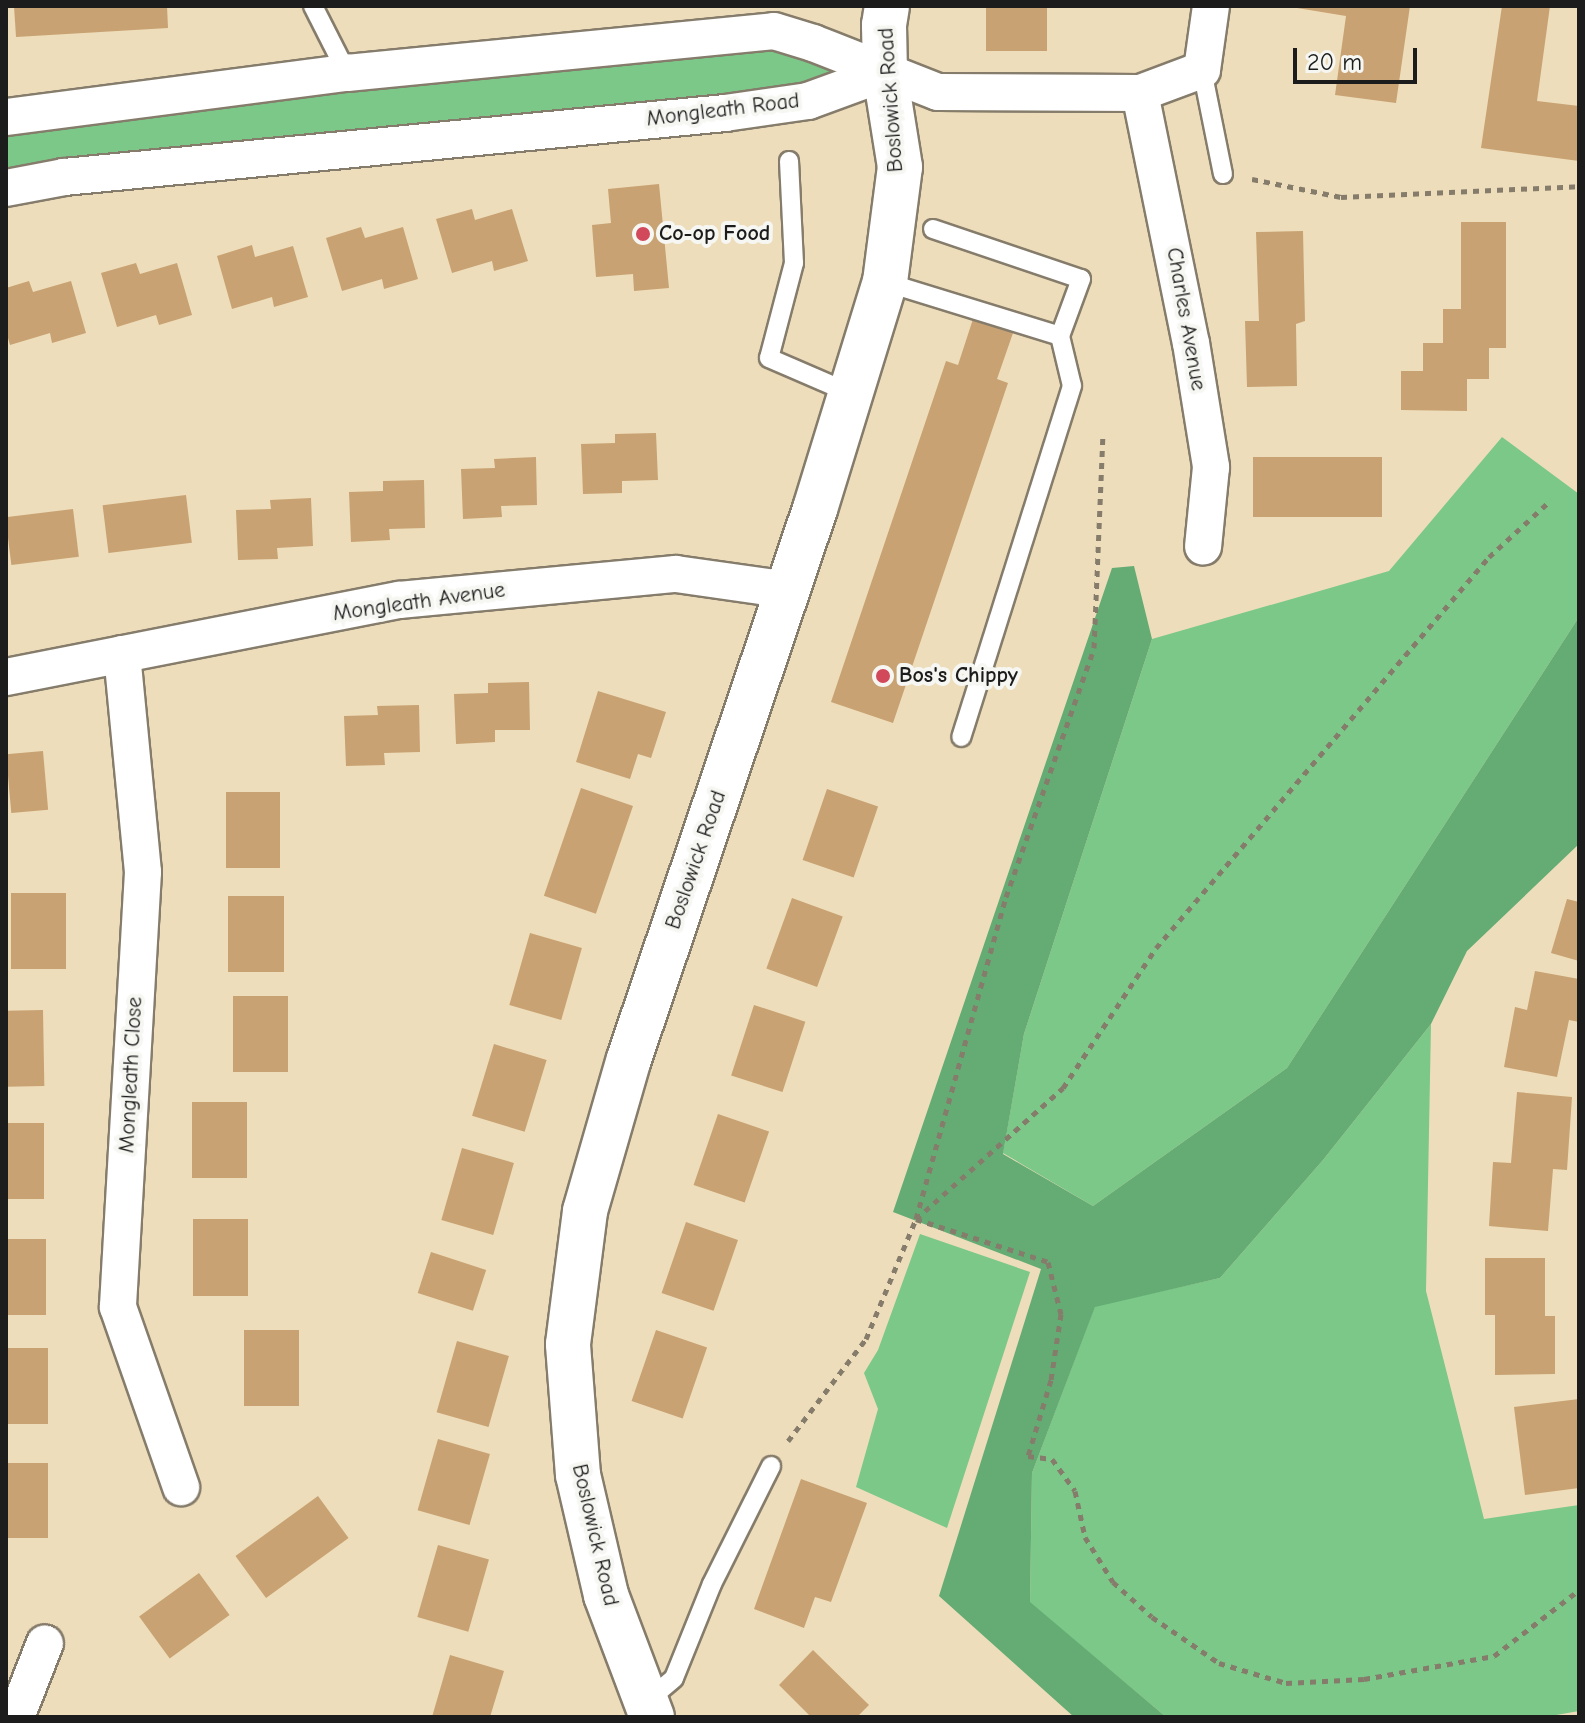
<!DOCTYPE html>
<style>
body{margin:0}
#map{position:relative;width:1585px;height:1723px;overflow:hidden;background:#eeddba;font-family:"Comic Neue",sans-serif}
div>[style]{position:absolute}
.green>*{inset:0;background:#7bc888}
.forest>*{inset:0;background:#64ac74}
.building>*{inset:0;background:#c8a272;transform-origin:0 0}
.path>*{height:5px;margin-top:-2.5px;transform-origin:0;background:repeating-linear-gradient(90deg,#857c6b 0 6px,transparent 0 12px)}
.roads{filter:drop-shadow(2px 0 #857c6b) drop-shadow(-2px 0 #857c6b) drop-shadow(0 2px #857c6b) drop-shadow(0 -2px #857c6b)}
.service>*{height:18px;margin:-9px;padding:0 9px;transform-origin:9px;border-radius:9px;background:#fff}
.minor>*{height:36px;margin:-18px;padding:0 18px;transform-origin:18px;border-radius:18px;background:#fff}
.tertiary>*{height:44px;margin:-22px;padding:0 22px;transform-origin:22px;border-radius:22px;background:#fff}
.dots>*{width:22px;height:22px;translate:-50% -50%;box-sizing:border-box;border:4px solid #f6f6f2;border-radius:50%}
span{translate:-50% -50%;white-space:nowrap;text-align:center;line-height:1.15;-webkit-text-stroke:8px #f6f6f2;paint-order:stroke}
.street-label{font-size:22px;color:#1c1c1c}
.poi-label{font-size:22px;color:#1c1c1c;font-weight:700}
.left{translate:0 -50%;text-align:left}
.frame{position:absolute;inset:0;border:8px solid #1c1c1c;pointer-events:none}
.scale{position:absolute;left:1293px;top:48px;width:124px;height:36px;box-sizing:border-box;border:4px solid #1c1c1c;border-top:0;padding-left:10px;font-size:24px;line-height:28px;white-space:nowrap;color:#1c1c1c;-webkit-text-stroke:6px #f6f6f2;paint-order:stroke}
</style>
<div id="map">
<div class="green">
<i style="clip-path:polygon(776px 46px,851px 71px,798px 89px,6px 176px,6px 133px,353px 85px)"></i>
<i style="clip-path:polygon(1502px 437px,1579px 494px,1579px 617px,1287px 1068px,1093px 1206px,1003px 1153px,1024px 1034px,1152px 639px,1389px 571px)"></i>
<i style="clip-path:polygon(1431px 1024px,1426px 1291px,1484px 1519px,1579px 1505px,1579px 1711px,1545px 1717px,1166px 1717px,1030px 1603px,1032px 1473px,1095px 1306px,1220px 1278px,1323px 1160px)"></i>
<i style="clip-path:polygon(920px 1234px,1030px 1272px,947px 1528px,856px 1487px,878px 1409px,864px 1373px,878px 1350px)"></i>
</div>
<div class="forest">
<i style="clip-path:polygon(1134px 566px,1152px 639px,1024px 1034px,1003px 1154px,1093px 1206px,1287px 1068px,1579px 617px,1579px 844px,1467px 951px,1431px 1024px,1323px 1160px,1220px 1278px,1095px 1307px,1032px 1473px,1030px 1602px,1166px 1717px,1074px 1717px,939px 1596px,1041px 1269px,893px 1212px,1112px 568px)"></i>
</div>
<div class="building">
<i style="clip-path:polygon(14px 6px,167px 6px,168px 28px,16px 37px)"></i>
<i style="left:986px;top:6px;width:61px;height:45px"></i>
<i style="clip-path:polygon(1285px 6px,1410px 6px,1396px 103px,1335px 95px,1346px 16px)"></i>
<i style="clip-path:polygon(1502px 6px,1550px 6px,1537px 101px,1579px 106px,1579px 161px,1481px 148px)"></i>
<i style="clip-path:polygon(659px 184px,669px 288px,634px 291px,633px 274px,596px 277px,592px 225px,611px 223px,608px 189px)"></i>
<i style="clip-path:polygon(472px 209px,475px 220px,512px 209px,528px 261px,494px 271px,492px 261px,452px 273px,436px 219px)"></i>
<i style="clip-path:polygon(1461px 222px,1506px 222px,1506px 348px,1489px 348px,1489px 379px,1467px 379px,1467px 411px,1401px 410px,1401px 371px,1423px 371px,1423px 343px,1443px 343px,1443px 309px,1461px 309px)"></i>
<i style="clip-path:polygon(361px 227px,365px 238px,403px 227px,418px 279px,384px 289px,382px 279px,342px 291px,326px 238px)"></i>
<i style="clip-path:polygon(1303px 231px,1305px 321px,1296px 324px,1297px 386px,1247px 387px,1245px 321px,1259px 321px,1256px 232px)"></i>
<i style="clip-path:polygon(252px 245px,255px 257px,293px 246px,308px 297px,274px 307px,272px 297px,232px 309px,217px 256px)"></i>
<i style="clip-path:polygon(136px 263px,140px 274px,177px 263px,192px 315px,159px 325px,156px 315px,117px 327px,101px 273px)"></i>
<i style="clip-path:polygon(29px 281px,33px 292px,71px 281px,86px 333px,52px 343px,50px 333px,10px 345px,6px 331px,6px 288px)"></i>
<i style="clip-path:polygon(973px 319px,1013px 333px,997px 379px,1008px 383px,893px 723px,831px 702px,946px 361px,958px 365px)"></i>
<i style="clip-path:polygon(656px 433px,658px 480px,622px 481px,622px 493px,583px 494px,581px 444px,615px 443px,615px 434px)"></i>
<i style="clip-path:polygon(536px 457px,537px 505px,501px 506px,502px 517px,463px 519px,461px 469px,495px 468px,494px 459px)"></i>
<i style="left:1382px;top:457px;width:60px;height:129px;rotate:90deg"></i>
<i style="clip-path:polygon(424px 480px,425px 528px,389px 529px,390px 540px,351px 542px,349px 492px,383px 491px,383px 481px)"></i>
<i style="left:186px;top:495px;width:48px;height:84px;rotate:83deg"></i>
<i style="clip-path:polygon(311px 498px,313px 546px,277px 548px,278px 559px,238px 560px,236px 510px,271px 509px,270px 500px)"></i>
<i style="left:73px;top:509px;width:48px;height:68px;rotate:83deg"></i>
<i style="clip-path:polygon(529px 682px,530px 730px,495px 730px,495px 742px,456px 744px,454px 694px,488px 693px,488px 683px)"></i>
<i style="clip-path:polygon(598px 691px,666px 712px,651px 758px,638px 754px,630px 779px,576px 762px)"></i>
<i style="clip-path:polygon(419px 705px,420px 752px,384px 753px,385px 765px,346px 766px,344px 716px,378px 715px,377px 706px)"></i>
<i style="left:43px;top:751px;width:59px;height:37px;rotate:85deg"></i>
<i style="left:581px;top:788px;width:55px;height:114px;rotate:19deg"></i>
<i style="left:827px;top:789px;width:54px;height:75px;rotate:19deg"></i>
<i style="left:280px;top:792px;width:76px;height:54px;rotate:90deg"></i>
<i style="left:11px;top:893px;width:55px;height:76px"></i>
<i style="left:228px;top:896px;width:56px;height:76px"></i>
<i style="left:792px;top:898px;width:54px;height:75px;rotate:20deg"></i>
<i style="clip-path:polygon(1567px 899px,1579px 902px,1579px 961px,1551px 953px)"></i>
<i style="left:530px;top:933px;width:54px;height:75px;rotate:16deg"></i>
<i style="clip-path:polygon(1535px 971px,1579px 979px,1579px 1022px,1569px 1020px,1557px 1077px,1504px 1067px,1515px 1007px,1527px 1010px)"></i>
<i style="left:233px;top:996px;width:55px;height:76px"></i>
<i style="left:754px;top:1005px;width:54px;height:74px;rotate:18deg"></i>
<i style="left:43px;top:1010px;width:76px;height:37px;rotate:89deg"></i>
<i style="left:494px;top:1044px;width:55px;height:75px;rotate:17deg"></i>
<i style="clip-path:polygon(1517px 1092px,1572px 1097px,1567px 1170px,1553px 1169px,1548px 1231px,1489px 1226px,1493px 1162px,1511px 1163px)"></i>
<i style="left:192px;top:1102px;width:55px;height:76px"></i>
<i style="left:718px;top:1114px;width:54px;height:75px;rotate:19deg"></i>
<i style="left:6px;top:1123px;width:38px;height:76px"></i>
<i style="left:462px;top:1148px;width:54px;height:75px;rotate:16deg"></i>
<i style="left:193px;top:1219px;width:55px;height:77px"></i>
<i style="left:686px;top:1222px;width:55px;height:75px;rotate:19deg"></i>
<i style="left:6px;top:1239px;width:40px;height:76px"></i>
<i style="left:431px;top:1252px;width:58px;height:43px;rotate:18deg"></i>
<i style="clip-path:polygon(1485px 1258px,1545px 1258px,1545px 1316px,1555px 1316px,1555px 1374px,1495px 1375px,1495px 1315px,1485px 1315px)"></i>
<i style="left:244px;top:1330px;width:55px;height:76px"></i>
<i style="left:656px;top:1330px;width:54px;height:75px;rotate:19deg"></i>
<i style="left:457px;top:1341px;width:54px;height:74px;rotate:16deg"></i>
<i style="left:6px;top:1348px;width:42px;height:76px"></i>
<i style="clip-path:polygon(1579px 1399px,1579px 1488px,1525px 1495px,1514px 1407px)"></i>
<i style="left:438px;top:1439px;width:54px;height:74px;rotate:16deg"></i>
<i style="left:6px;top:1463px;width:42px;height:75px"></i>
<i style="clip-path:polygon(801px 1479px,867px 1503px,831px 1602px,815px 1597px,804px 1628px,754px 1609px)"></i>
<i style="left:318px;top:1496px;width:52px;height:102px;rotate:54deg"></i>
<i style="left:438px;top:1545px;width:53px;height:75px;rotate:16deg"></i>
<i style="left:199px;top:1573px;width:52px;height:74px;rotate:54deg"></i>
<i style="clip-path:polygon(813px 1650px,869px 1705px,857px 1717px,811px 1717px,779px 1685px)"></i>
<i style="clip-path:polygon(450px 1655px,504px 1671px,490px 1717px,432px 1717px)"></i>
</div>
<div class="path">
<i style="left:1252px;top:179px;width:91px;rotate:11.4deg"></i>
<i style="left:1341px;top:197px;width:238px;rotate:-2.6deg"></i>
<i style="left:916px;top:1219px;width:139px;rotate:18deg"></i>
<i style="left:1048px;top:1262px;width:54px;rotate:76deg"></i>
<i style="left:1061px;top:1314px;width:67px;rotate:98.6deg"></i>
<i style="left:1051px;top:1380px;width:79px;rotate:106.8deg"></i>
<i style="left:1028px;top:1456px;width:24px;rotate:7deg"></i>
<i style="left:1052px;top:1459px;width:39px;rotate:54deg"></i>
<i style="left:1075px;top:1491px;width:47px;rotate:77.7deg"></i>
<i style="left:1085px;top:1537px;width:53px;rotate:58.1deg"></i>
<i style="left:1113px;top:1582px;width:52px;rotate:41.9deg"></i>
<i style="left:1152px;top:1617px;width:81px;rotate:34.5deg"></i>
<i style="left:1219px;top:1663px;width:70px;rotate:16.6deg"></i>
<i style="left:1286px;top:1683px;width:78px;rotate:-2.9deg"></i>
<i style="left:1364px;top:1679px;width:132px;rotate:-10deg"></i>
<i style="left:1494px;top:1656px;width:108px;rotate:-37.8deg"></i>
<i style="left:916px;top:1219px;width:197px;rotate:-41.7deg"></i>
<i style="left:1063px;top:1088px;width:168px;rotate:-56.4deg"></i>
<i style="left:1156px;top:948px;width:514px;rotate:-49.58deg"></i>
<i style="left:1489px;top:557px;width:84px;rotate:-42.6deg"></i>
<i style="left:788px;top:1441px;width:128px;rotate:-52.6deg"></i>
<i style="left:866px;top:1339px;width:130px;rotate:-67.4deg"></i>
<i style="left:916px;top:1219px;width:334px;rotate:-74.4deg"></i>
<i style="left:1006px;top:897px;width:264px;rotate:-70.5deg"></i>
<i style="left:1094px;top:648px;width:213px;rotate:-87.6deg"></i>
</div>
<div class="roads">
<div class="service">
<i style="left:313px;top:6px;width:75px;rotate:63.1deg"></i>
<i style="left:1202px;top:70px;width:106px;rotate:78.6deg"></i>
<i style="left:789px;top:161px;width:102px;rotate:87.2deg"></i>
<i style="left:794px;top:263px;width:98px;rotate:104.7deg"></i>
<i style="left:769px;top:358px;width:88px;rotate:23.4deg"></i>
<i style="left:933px;top:229px;width:156px;rotate:18.7deg"></i>
<i style="left:1081px;top:279px;width:61px;rotate:110.2deg"></i>
<i style="left:885px;top:282px;width:183px;rotate:17.1deg"></i>
<i style="left:1060px;top:336px;width:51px;rotate:76.5deg"></i>
<i style="left:1072px;top:386px;width:368px;rotate:107.5deg"></i>
<i style="left:647px;top:1701px;width:35px;rotate:-40deg"></i>
<i style="left:674px;top:1678px;width:101px;rotate:-68deg"></i>
<i style="left:712px;top:1584px;width:132px;rotate:-63.4deg"></i>
</div>
<div class="minor">
<i style="left:1140px;top:93px;width:255px;rotate:78.5deg"></i>
<i style="left:1191px;top:343px;width:126px;rotate:80.8deg"></i>
<i style="left:1211px;top:467px;width:80px;rotate:95.7deg"></i>
<i style="left:6px;top:117px;width:344px;rotate:-7.4deg"></i>
<i style="left:347px;top:73px;width:429px;rotate:-5.6deg"></i>
<i style="left:774px;top:31px;width:41px;rotate:17.1deg"></i>
<i style="left:813px;top:43px;width:134px;rotate:21.4deg"></i>
<i style="left:938px;top:92px;width:202px;rotate:0.3deg"></i>
<i style="left:1140px;top:93px;width:66px;rotate:-20.4deg"></i>
<i style="left:1202px;top:70px;width:65px;rotate:-82deg"></i>
<i style="left:6px;top:188px;width:59px;rotate:-10.7deg"></i>
<i style="left:64px;top:177px;width:664px;rotate:-5.53deg"></i>
<i style="left:725px;top:113px;width:84px;rotate:-8.2deg"></i>
<i style="left:808px;top:101px;width:82px;rotate:-20deg"></i>
<i style="left:122px;top:654px;width:219px;rotate:84.5deg"></i>
<i style="left:143px;top:872px;width:436px;rotate:93.3deg"></i>
<i style="left:118px;top:1307px;width:191px;rotate:70.7deg"></i>
<i style="left:6px;top:677px;width:400px;rotate:-11.1deg"></i>
<i style="left:399px;top:600px;width:278px;rotate:-5.4deg"></i>
<i style="left:676px;top:574px;width:113px;rotate:8.1deg"></i>
<i style="left:16px;top:1717px;width:79px;rotate:-68.6deg"></i>
</div>
<div class="tertiary">
<i style="left:652px;top:1717px;width:130px;rotate:-110.7deg"></i>
<i style="left:606px;top:1595px;width:123px;rotate:-103.1deg"></i>
<i style="left:578px;top:1475px;width:131px;rotate:-94.4deg"></i>
<i style="left:568px;top:1344px;width:134px;rotate:-82.7deg"></i>
<i style="left:585px;top:1211px;width:158px;rotate:-73.9deg"></i>
<i style="left:629px;top:1059px;width:581px;rotate:-71.32deg"></i>
<i style="left:815px;top:509px;width:238px;rotate:-72.9deg"></i>
<i style="left:885px;top:282px;width:116px;rotate:-82.6deg"></i>
<i style="left:900px;top:167px;width:95px;rotate:-99.1deg"></i>
<i style="left:885px;top:73px;width:48px;rotate:-91.2deg"></i>
<i style="left:884px;top:25px;width:19px;rotate:-81deg"></i>
</div>
</div>
<div class="dots">
<i style="left:643px;top:234px;background:#d1495b"></i>
<i style="left:883px;top:676px;background:#d1495b"></i>
</div>
<div class="street-label">
<span style="left:891px;top:100px;rotate:-94deg">Boslowick Road</span>
<span style="left:723px;top:110px;rotate:-7deg">Mongleath Road</span>
<span style="left:1186px;top:319px;rotate:80deg">Charles Avenue</span>
<span style="left:419px;top:602px;rotate:-8deg">Mongleath Avenue</span>
<span style="left:696px;top:860px;rotate:-71deg">Boslowick Road</span>
<span style="left:131px;top:1075px;rotate:-87deg">Mongleath Close</span>
<span style="left:595px;top:1535px;rotate:77deg">Boslowick Road</span>
</div>
<div class="poi-label">
<span class="left" style="left:659px;top:234px">Co-op Food</span>
<span class="left" style="left:899px;top:676px">Bos's Chippy</span>
</div>
<div class="frame"></div>
<div class="scale">20 m</div>
</div>
